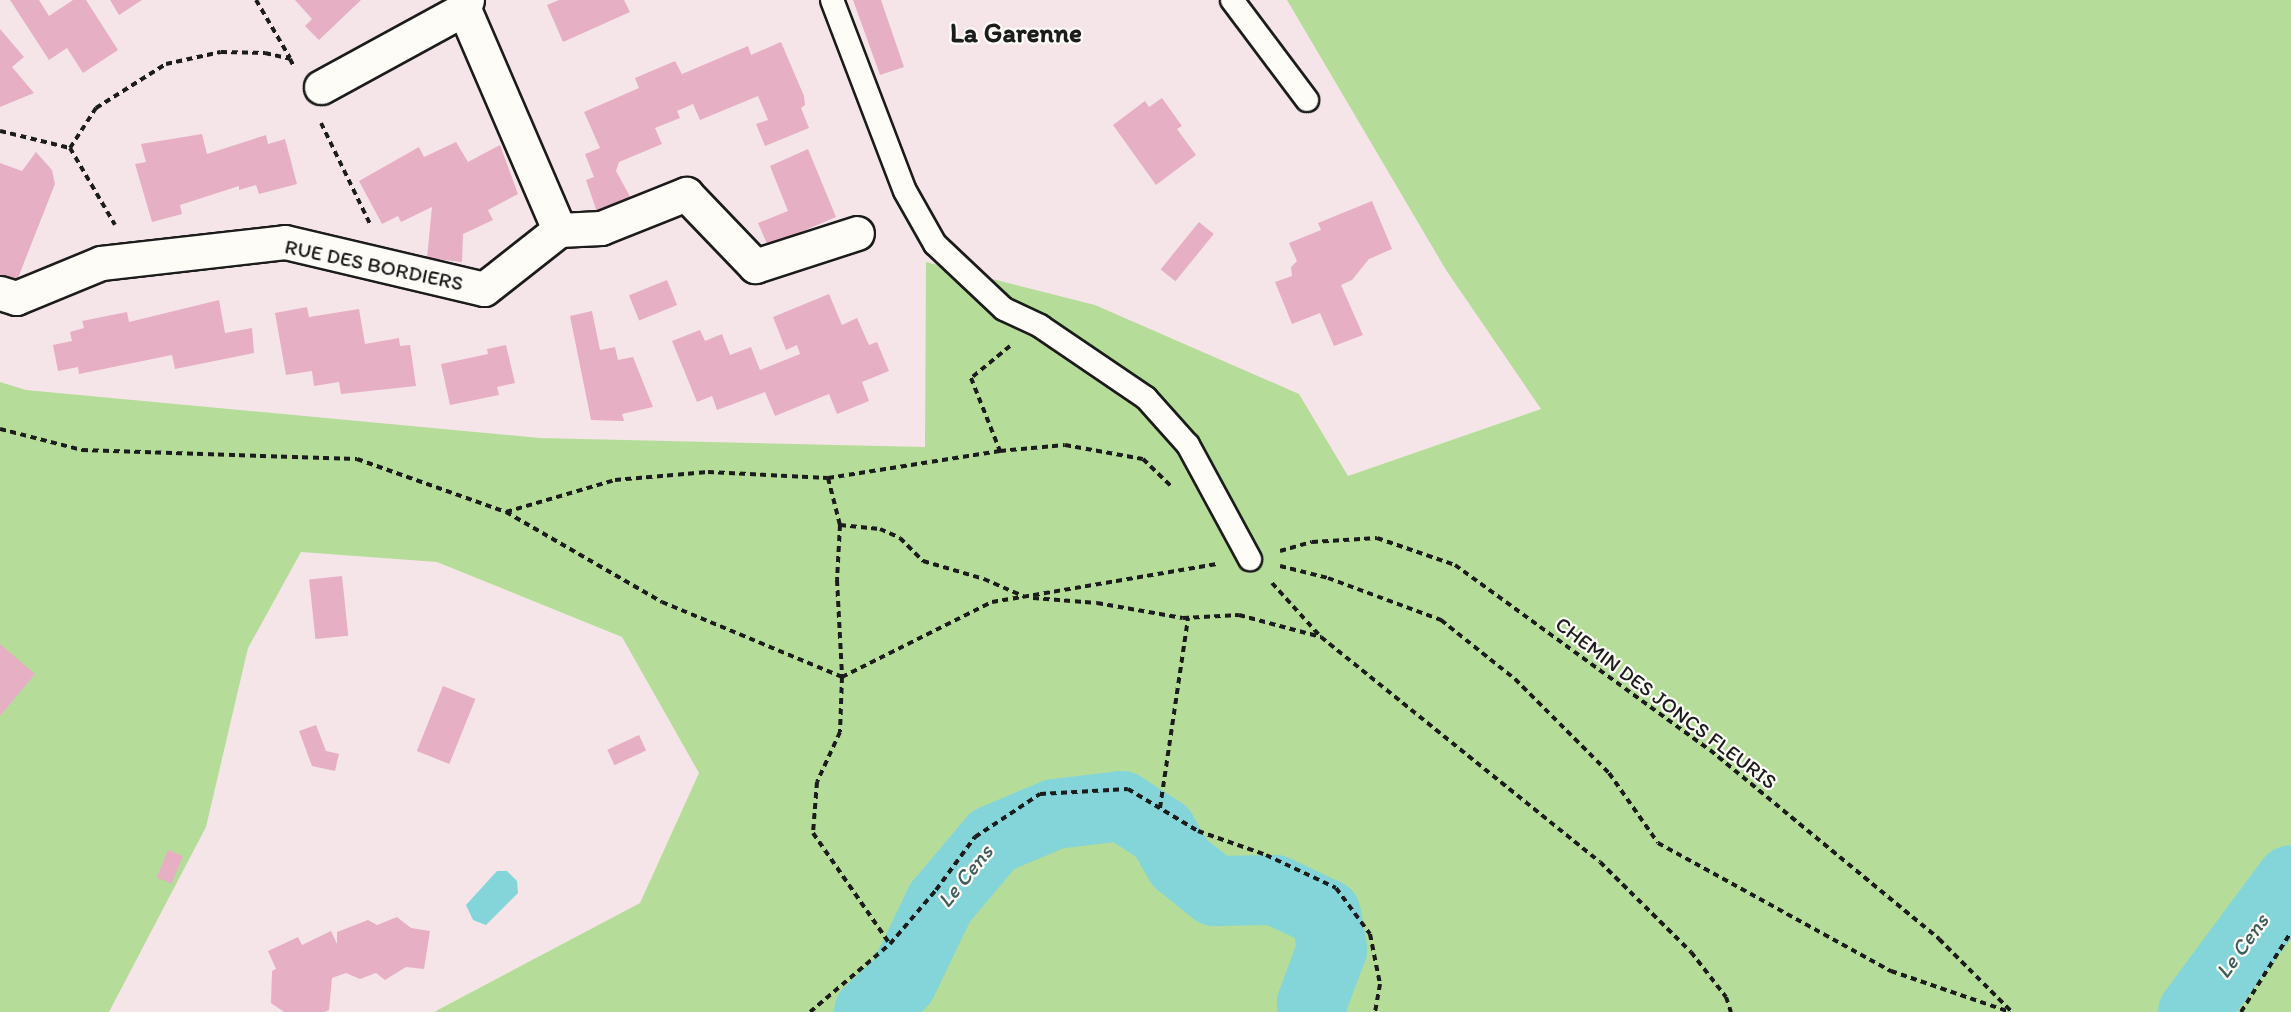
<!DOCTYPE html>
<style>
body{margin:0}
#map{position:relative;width:2291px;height:1012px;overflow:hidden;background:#f6e5e8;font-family:Itim,sans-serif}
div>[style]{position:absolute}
.green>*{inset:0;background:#b5dd99}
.water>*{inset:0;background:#83d5d9}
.river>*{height:70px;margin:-35px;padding:0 35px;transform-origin:35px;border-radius:35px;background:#83d5d9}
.building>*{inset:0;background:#e6afc4;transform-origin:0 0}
.path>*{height:4px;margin-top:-2px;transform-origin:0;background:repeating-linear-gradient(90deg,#1c1c1c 0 6px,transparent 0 10.5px)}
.roads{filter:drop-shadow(2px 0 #1c1c1c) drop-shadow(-2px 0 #1c1c1c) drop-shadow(0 2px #1c1c1c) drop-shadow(0 -2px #1c1c1c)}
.service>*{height:22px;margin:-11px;padding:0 11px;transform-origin:11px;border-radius:11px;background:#fdfcf7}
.minor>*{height:33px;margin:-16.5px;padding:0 16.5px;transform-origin:16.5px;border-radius:16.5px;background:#fdfcf7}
span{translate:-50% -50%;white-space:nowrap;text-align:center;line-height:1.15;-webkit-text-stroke:4.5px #fdfcf7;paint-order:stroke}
.street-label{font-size:21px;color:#1c1c1c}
.water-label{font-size:22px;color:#405d5e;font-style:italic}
.district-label{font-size:27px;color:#1c1c1c;font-weight:700}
</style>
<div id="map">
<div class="green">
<i style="clip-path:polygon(1287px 0,2291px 0,2291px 1012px,434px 1012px,640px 903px,699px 773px,622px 637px,437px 562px,301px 552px,248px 648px,206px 827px,109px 1012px,0 1012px,0 382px,26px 390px,540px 438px,925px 447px,926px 262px,1095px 305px,1299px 394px,1348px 476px,1541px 409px,1446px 270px)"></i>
</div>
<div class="water">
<i style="clip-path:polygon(497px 871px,507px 871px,517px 881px,518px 893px,486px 925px,473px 920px,466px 905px)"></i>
</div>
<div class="river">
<i style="left:869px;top:1012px;width:45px;rotate:-42.3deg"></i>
<i style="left:902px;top:982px;width:88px;rotate:-64.3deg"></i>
<i style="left:940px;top:903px;width:82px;rotate:-49.9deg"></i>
<i style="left:993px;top:840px;width:67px;rotate:-22.8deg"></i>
<i style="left:1055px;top:814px;width:67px;rotate:-6.8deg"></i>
<i style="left:1122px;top:806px;width:48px;rotate:33deg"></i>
<i style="left:1162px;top:832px;width:36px;rotate:60deg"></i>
<i style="left:1180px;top:863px;width:45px;rotate:38.7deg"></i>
<i style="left:1215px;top:891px;width:60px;rotate:-1deg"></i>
<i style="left:1275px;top:890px;width:56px;rotate:25.2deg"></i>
<i style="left:1326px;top:914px;width:36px;rotate:80deg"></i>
<i style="left:1332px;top:949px;width:58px;rotate:110.3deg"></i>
<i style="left:1312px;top:1003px;width:9px;rotate:90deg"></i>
<i style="left:2193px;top:1012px;width:164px;rotate:-53.4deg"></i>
</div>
<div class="building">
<i style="clip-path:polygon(10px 0,39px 0,49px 16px,73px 0,86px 0,118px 50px,83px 73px,67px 48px,49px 60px)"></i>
<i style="clip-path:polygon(110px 0,142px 0,119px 15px)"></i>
<i style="clip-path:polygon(295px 0,361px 0,319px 40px,305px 26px,312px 19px)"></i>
<i style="clip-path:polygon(559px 0,624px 0,630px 12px,563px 42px,547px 5px)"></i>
<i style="clip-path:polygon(853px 0,881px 0,904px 67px,880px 75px)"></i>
<i style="clip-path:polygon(0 29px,24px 57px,12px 67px,34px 93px,0 107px)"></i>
<i style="clip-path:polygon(781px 42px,804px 96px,805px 105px,801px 108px,809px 128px,765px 146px,756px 124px,768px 120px,758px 96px,700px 120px,693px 104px,677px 111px,680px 118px,655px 128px,662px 144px,619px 162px,616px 171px,632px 200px,597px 212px,586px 180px,594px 177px,585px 154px,600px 148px,584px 112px,639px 88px,635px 78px,675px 61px,682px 74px,748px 46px,751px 55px)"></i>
<i style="clip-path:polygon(1162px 98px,1182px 126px,1177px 129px,1196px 155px,1156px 185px,1113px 125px,1145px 101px,1149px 107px)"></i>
<i style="clip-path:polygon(202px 134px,207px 154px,266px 135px,268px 144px,285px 139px,297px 184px,259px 194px,256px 185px,239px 190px,239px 186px,180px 205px,182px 214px,152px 222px,135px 164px,146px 162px,141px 144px)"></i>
<i style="clip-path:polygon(456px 142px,468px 162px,500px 145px,518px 194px,488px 210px,493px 220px,463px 234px,462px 262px,427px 258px,432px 207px,401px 222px,398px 216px,382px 224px,359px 181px,419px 147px,424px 157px)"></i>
<i style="clip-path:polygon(808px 149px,836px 217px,768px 246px,758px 223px,788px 211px,770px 166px)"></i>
<i style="clip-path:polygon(36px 152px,52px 170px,55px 184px,16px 283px,0 277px,0 163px,22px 171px)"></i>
<i style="clip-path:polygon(1372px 201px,1392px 249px,1369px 259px,1352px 280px,1341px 285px,1363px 335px,1334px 346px,1320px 313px,1292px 324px,1275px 282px,1292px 276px,1291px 267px,1297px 261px,1289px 243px,1321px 230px,1318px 223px)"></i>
<i style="left:1199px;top:222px;width:19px;height:61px;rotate:39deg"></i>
<i style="left:667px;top:280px;width:27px;height:41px;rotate:68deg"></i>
<i style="clip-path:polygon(829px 294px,842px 325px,857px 318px,869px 345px,877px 342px,889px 371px,862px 382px,869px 401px,837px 414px,829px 394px,775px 416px,765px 392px,717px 410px,712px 396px,697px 402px,672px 341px,700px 330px,705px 341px,722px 334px,730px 355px,751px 347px,760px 370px,800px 354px,797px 345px,786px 350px,773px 317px)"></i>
<i style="clip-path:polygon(219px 300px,225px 333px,252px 328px,254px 353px,175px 369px,172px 355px,79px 374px,78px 367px,58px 371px,53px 345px,72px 341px,70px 332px,84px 328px,82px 321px,127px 312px,129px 322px)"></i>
<i style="clip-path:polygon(307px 307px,309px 317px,359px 309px,365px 344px,399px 338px,400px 346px,410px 345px,416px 386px,341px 394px,339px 382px,314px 386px,312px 371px,286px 375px,275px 313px)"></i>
<i style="clip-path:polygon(592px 311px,600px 350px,615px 347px,618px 360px,633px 357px,653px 407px,622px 414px,624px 421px,591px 420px,570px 316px)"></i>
<i style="clip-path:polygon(506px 345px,515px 383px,497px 387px,499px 395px,450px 405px,441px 364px,488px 354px,487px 349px)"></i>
<i style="left:342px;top:576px;width:60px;height:33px;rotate:84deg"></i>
<i style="clip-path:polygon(0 644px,35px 674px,0 716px)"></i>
<i style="left:443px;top:686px;width:35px;height:70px;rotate:22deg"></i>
<i style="clip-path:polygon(316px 725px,326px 751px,339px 754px,335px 771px,312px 766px,299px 731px)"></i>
<i style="left:639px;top:735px;width:17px;height:35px;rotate:65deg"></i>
<i style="left:168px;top:850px;width:16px;height:30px;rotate:22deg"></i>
<i style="clip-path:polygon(397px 917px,411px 928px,430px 931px,424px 969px,406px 967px,385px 980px,376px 973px,360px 979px,346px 973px,332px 978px,329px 1010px,325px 1012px,284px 1012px,271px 1003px,272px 971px,276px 969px,268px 951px,298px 937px,302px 945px,331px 931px,337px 944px,337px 932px,368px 920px,377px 925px)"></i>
</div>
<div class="path">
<i style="left:256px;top:0;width:67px;rotate:59.6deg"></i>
<i style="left:321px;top:123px;width:112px;rotate:64.1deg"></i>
<i style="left:0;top:131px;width:72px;rotate:13.7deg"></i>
<i style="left:70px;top:148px;width:89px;rotate:59.7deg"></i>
<i style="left:70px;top:148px;width:48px;rotate:-57deg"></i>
<i style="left:96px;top:108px;width:83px;rotate:-32.2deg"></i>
<i style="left:166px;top:64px;width:56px;rotate:-12.3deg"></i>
<i style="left:221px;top:52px;width:44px;rotate:1.3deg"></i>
<i style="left:265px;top:53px;width:26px;rotate:13deg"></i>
<i style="left:290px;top:59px;width:7px;rotate:63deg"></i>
<i style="left:1010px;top:346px;width:50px;rotate:140.6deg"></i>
<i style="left:971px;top:378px;width:79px;rotate:68.3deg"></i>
<i style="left:1000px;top:451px;width:65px;rotate:-5.3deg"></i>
<i style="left:1065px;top:445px;width:79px;rotate:10.2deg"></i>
<i style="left:1143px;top:459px;width:39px;rotate:44deg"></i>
<i style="left:0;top:429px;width:85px;rotate:14.4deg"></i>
<i style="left:82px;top:450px;width:275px;rotate:1.9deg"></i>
<i style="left:357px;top:459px;width:158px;rotate:19.6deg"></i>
<i style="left:506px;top:512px;width:114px;rotate:-16.4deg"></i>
<i style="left:615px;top:480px;width:93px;rotate:-4.9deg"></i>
<i style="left:708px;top:472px;width:120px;rotate:2.9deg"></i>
<i style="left:828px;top:478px;width:49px;rotate:75.7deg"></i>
<i style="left:840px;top:525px;width:55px;rotate:93.1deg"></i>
<i style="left:837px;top:580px;width:97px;rotate:87deg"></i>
<i style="left:842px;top:677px;width:55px;rotate:92.1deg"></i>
<i style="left:840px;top:732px;width:55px;rotate:114.7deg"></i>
<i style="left:817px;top:782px;width:51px;rotate:94.5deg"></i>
<i style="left:813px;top:833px;width:135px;rotate:55.3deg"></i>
<i style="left:828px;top:478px;width:174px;rotate:-8.9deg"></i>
<i style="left:506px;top:512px;width:180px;rotate:30deg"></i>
<i style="left:662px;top:602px;width:195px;rotate:22.6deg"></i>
<i style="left:842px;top:677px;width:168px;rotate:-26.6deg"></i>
<i style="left:992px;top:602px;width:228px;rotate:-9.6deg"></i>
<i style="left:840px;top:525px;width:40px;rotate:5.7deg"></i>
<i style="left:880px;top:529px;width:22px;rotate:24deg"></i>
<i style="left:900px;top:538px;width:33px;rotate:45deg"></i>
<i style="left:923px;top:561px;width:64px;rotate:16.4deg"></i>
<i style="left:984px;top:579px;width:43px;rotate:23.6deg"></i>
<i style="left:1280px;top:551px;width:33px;rotate:-16deg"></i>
<i style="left:1312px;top:542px;width:65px;rotate:-3.5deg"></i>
<i style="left:1377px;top:538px;width:83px;rotate:19.1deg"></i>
<i style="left:1455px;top:565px;width:315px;rotate:36deg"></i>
<i style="left:1710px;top:750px;width:297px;rotate:39.5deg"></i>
<i style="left:1939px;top:939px;width:103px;rotate:45deg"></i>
<i style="left:1280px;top:566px;width:49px;rotate:14deg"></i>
<i style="left:1328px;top:578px;width:121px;rotate:20.4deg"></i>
<i style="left:1441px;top:620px;width:95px;rotate:38.6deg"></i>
<i style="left:1515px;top:679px;width:133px;rotate:45deg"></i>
<i style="left:1609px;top:773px;width:85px;rotate:55deg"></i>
<i style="left:1658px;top:843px;width:266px;rotate:28.8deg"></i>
<i style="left:1891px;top:971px;width:126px;rotate:19deg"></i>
<i style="left:1272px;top:583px;width:73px;rotate:47.8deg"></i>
<i style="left:1321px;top:637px;width:358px;rotate:38.9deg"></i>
<i style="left:1600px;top:862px;width:128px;rotate:44.7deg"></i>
<i style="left:1691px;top:952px;width:57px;rotate:52.1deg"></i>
<i style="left:1726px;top:997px;width:16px;rotate:72deg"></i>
<i style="left:1033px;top:598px;width:64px;rotate:4.5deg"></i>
<i style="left:1097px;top:603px;width:87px;rotate:9.9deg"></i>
<i style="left:1183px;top:618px;width:56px;rotate:-3.1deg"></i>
<i style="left:1239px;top:615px;width:85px;rotate:15deg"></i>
<i style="left:1160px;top:808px;width:192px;rotate:-81.6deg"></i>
<i style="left:810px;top:1012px;width:105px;rotate:-40.4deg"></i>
<i style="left:890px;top:944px;width:71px;rotate:-49.6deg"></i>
<i style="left:936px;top:890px;width:66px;rotate:-53.7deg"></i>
<i style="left:975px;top:837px;width:78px;rotate:-33.5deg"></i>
<i style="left:1040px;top:794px;width:88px;rotate:-3.3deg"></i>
<i style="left:1128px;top:789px;width:82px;rotate:31deg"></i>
<i style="left:1198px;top:831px;width:72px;rotate:19.4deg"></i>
<i style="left:1266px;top:855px;width:77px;rotate:25.2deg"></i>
<i style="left:1336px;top:888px;width:57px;rotate:53.5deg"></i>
<i style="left:1370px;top:934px;width:51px;rotate:78.7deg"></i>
<i style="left:1380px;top:984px;width:28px;rotate:100deg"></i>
<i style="left:2241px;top:1012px;width:94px;rotate:-58deg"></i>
</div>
<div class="roads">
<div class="service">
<i style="left:832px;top:0;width:204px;rotate:69.1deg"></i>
<i style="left:905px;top:191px;width:61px;rotate:60.5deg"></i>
<i style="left:935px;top:244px;width:95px;rotate:43.3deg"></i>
<i style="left:1004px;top:309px;width:40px;rotate:25deg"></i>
<i style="left:1040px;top:326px;width:128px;rotate:34.2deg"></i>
<i style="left:1146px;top:398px;width:63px;rotate:48.2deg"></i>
<i style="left:1188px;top:445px;width:130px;rotate:61.5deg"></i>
<i style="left:1232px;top:0;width:125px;rotate:53.1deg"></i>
</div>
<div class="minor">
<i style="left:467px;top:0;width:9px;rotate:108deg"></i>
<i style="left:464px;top:9px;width:241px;rotate:66.7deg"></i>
<i style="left:321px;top:87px;width:163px;rotate:-28.6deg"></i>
<i style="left:559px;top:230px;width:42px;rotate:-2.7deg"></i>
<i style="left:601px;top:228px;width:92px;rotate:-21.8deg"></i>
<i style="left:686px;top:194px;width:100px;rotate:46.2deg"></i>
<i style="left:755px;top:266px;width:107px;rotate:-17.9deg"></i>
<i style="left:0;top:293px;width:17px;rotate:17deg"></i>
<i style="left:16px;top:298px;width:92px;rotate:-22.4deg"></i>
<i style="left:101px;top:263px;width:185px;rotate:-6.5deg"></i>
<i style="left:285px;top:242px;width:204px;rotate:13.3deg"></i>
<i style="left:484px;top:289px;width:95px;rotate:-38.2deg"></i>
</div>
</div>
<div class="street-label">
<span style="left:374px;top:265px;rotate:12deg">RUE DES BORDIERS</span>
<span style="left:1666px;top:703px;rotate:37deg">CHEMIN DES JONCS FLEURIS</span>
</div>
<div class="water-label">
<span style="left:965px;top:876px;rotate:-51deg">Le Cens</span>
<span style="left:2242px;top:946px;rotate:-54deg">Le Cens</span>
</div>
<div class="district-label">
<span style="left:1016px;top:33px">La Garenne</span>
</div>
</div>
